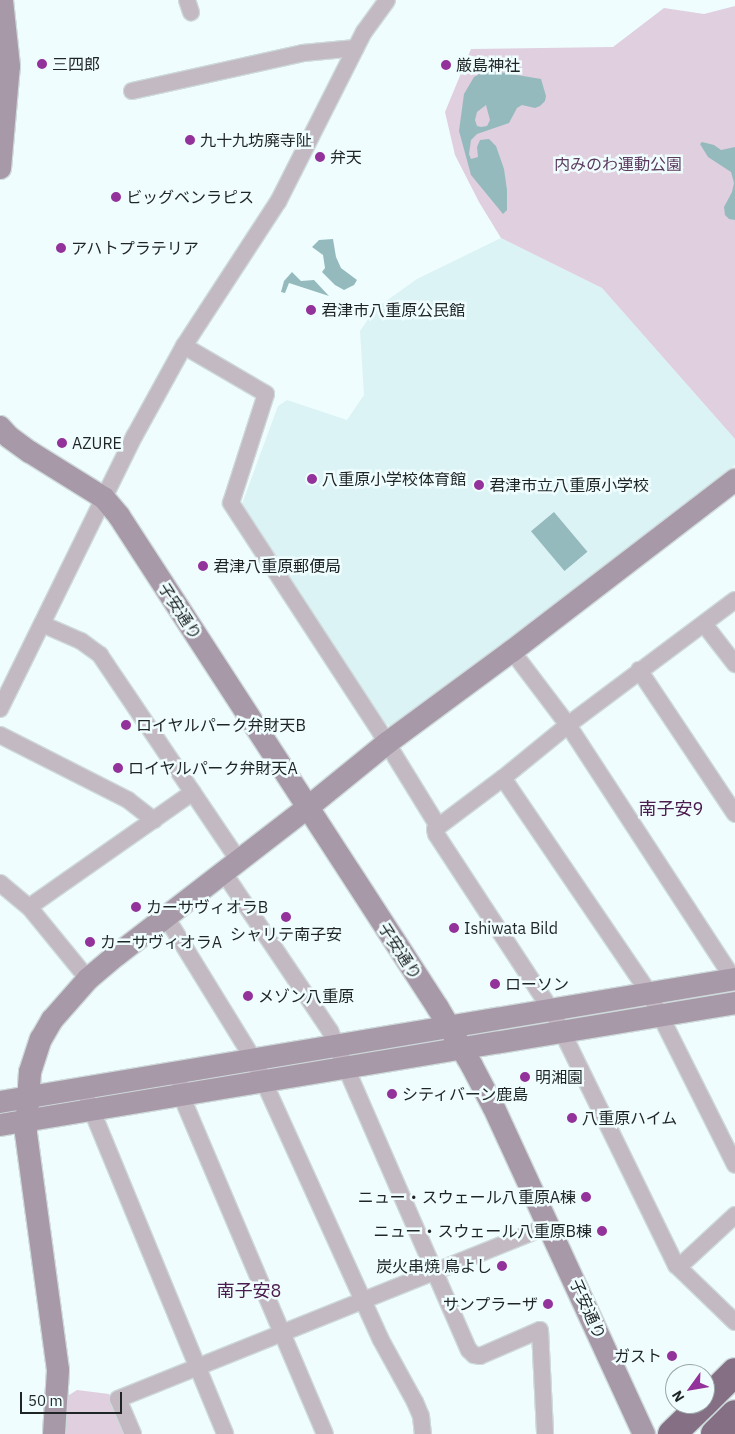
<!DOCTYPE html>
<meta charset="utf-8">
<style>
body{margin:0}
#map{position:relative;width:735px;height:1434px;overflow:hidden;background:#effdfe;font-family:"IBM Plex Sans","Noto Sans JP",sans-serif}
div>[style]{position:absolute}
.built>*{inset:0;background:#dbf3f5}
.green>*{inset:0;background:#dfcfdf}
.water>*{inset:0;background:#95babd;transform-origin:0 0}
.roads{filter:drop-shadow(1px 0 #cedadb) drop-shadow(-1px 0 #cedadb) drop-shadow(0 1px #cedadb) drop-shadow(0 -1px #cedadb)}
.street>*{height:16px;margin:-8px;padding:0 8px;transform-origin:8px;border-radius:8px;background:#c3b9c3}
.secondary>*{height:22px;margin:-11px;padding:0 11px;transform-origin:11px;border-radius:11px;background:#a899a8}
.highway>*{height:28px;margin:-14px;padding:0 14px;transform-origin:14px;border-radius:14px;background:#846f84}
.dots>*{width:14px;height:14px;translate:-50% -50%;box-sizing:border-box;border:2px solid #effdfe;border-radius:50%}
span{translate:-50% -50%;white-space:nowrap;text-align:center;line-height:1.15;-webkit-text-stroke:5px #effdfe;paint-order:stroke}
.poi-label{font-size:16px;color:#1f2425}
.left{translate:0 -50%;text-align:left}
.right{translate:-100% -50%;text-align:right}
.park-label{font-size:16px;color:#5c3a5d}
.street-label{font-size:16px;color:#1f2425}
.neighbourhood-label{font-size:18px;color:#4b1c4e}
.north{position:absolute;left:665px;top:1364px;width:50px;height:50px;box-sizing:border-box;background:#effdfe;border:1px solid #9ca6a7;border-radius:50%;rotate:238deg;font-size:14px;font-weight:700;line-height:20px;text-align:center;color:#1f2425}
.north::after{content:'';display:block;margin:auto;width:18px;height:22px;background:#93329a;clip-path:polygon(50% 0,100% 100%,50% 72%,0 100%)}
.scale{position:absolute;left:20px;top:1392px;width:102px;height:22px;box-sizing:border-box;border:2px solid #1f2425;border-top:0;padding-left:6px;font-size:15px;line-height:18px;white-space:nowrap;color:#1f2425;-webkit-text-stroke:4px #effdfe;paint-order:stroke}
</style>
<div id="map">
<div class="built">
<i style="clip-path:polygon(501px 238px,602px 288px,735px 439px,735px 465px,394px 729px,386px 724px,246px 516px,242px 504px,278px 406px,287px 400px,347px 420px,364px 395px,360px 331px,375px 309px,417px 279px)"></i>
</div>
<div class="green">
<i style="clip-path:polygon(735px 6px,735px 439px,602px 288px,501px 238px,479px 202px,455px 155px,445px 112px,471px 49px,613px 47px,664px 8px,704px 14px)"></i>
<i style="clip-path:polygon(77px 1390px,109px 1394px,126px 1434px,59px 1434px,66px 1397px)"></i>
</div>
<div class="water">
<i style="clip-path:polygon(evenodd,487px 70px,541px 79px,546px 96px,545px 101px,540px 106px,535px 108px,522px 105px,517px 108px,509px 123px,477px 134px,471px 140px,469px 154px,471px 159px,478px 157px,477px 147px,480px 140px,489px 139px,496px 146px,504px 169px,507px 190px,507px 210px,503px 214px,471px 175px,459px 131px,464px 94px,474px 77px,487px 70px,486px 105px,490px 120px,487px 126px,481px 127px,477px 126px,475px 120px,477px 112px,486px 105px)"></i>
<i style="clip-path:polygon(702px 142px,714px 145px,721px 150px,735px 147px,735px 220px,729px 219px,725px 215px,724px 207px,732px 192px,734px 183px,731px 172px,708px 157px,700px 144px)"></i>
<i style="clip-path:polygon(333px 239px,336px 257px,341px 268px,357px 280px,354px 285px,344px 290px,335px 285px,322px 272px,325px 268px,323px 255px,312px 247px,319px 240px)"></i>
<i style="clip-path:polygon(292px 272px,301px 281px,314px 280px,329px 296px,289px 283px,285px 293px,281px 292px,284px 281px)"></i>
<i style="left:554px;top:512px;width:52px;height:30px;rotate:50deg"></i>
</div>
<div class="roads">
<div class="street">
<i style="left:187px;top:0;width:13px;rotate:72deg"></i>
<i style="left:132px;top:91px;width:175px;rotate:-12.5deg"></i>
<i style="left:303px;top:53px;width:53px;rotate:-5.4deg"></i>
<i style="left:184px;top:346px;width:95px;rotate:30.3deg"></i>
<i style="left:266px;top:394px;width:114px;rotate:107.8deg"></i>
<i style="left:231px;top:503px;width:277px;rotate:56.9deg"></i>
<i style="left:382px;top:735px;width:107px;rotate:58.4deg"></i>
<i style="left:735px;top:600px;width:209px;rotate:143.2deg"></i>
<i style="left:568px;top:725px;width:84px;rotate:140.8deg"></i>
<i style="left:503px;top:778px;width:85px;rotate:143.1deg"></i>
<i style="left:435px;top:829px;width:5px;rotate:79deg"></i>
<i style="left:436px;top:834px;width:212px;rotate:56.8deg"></i>
<i style="left:552px;top:1011px;width:283px;rotate:64deg"></i>
<i style="left:676px;top:1265px;width:82px;rotate:44deg"></i>
<i style="left:42px;top:624px;width:43px;rotate:23.6deg"></i>
<i style="left:81px;top:641px;width:24px;rotate:36deg"></i>
<i style="left:100px;top:655px;width:249px;rotate:56deg"></i>
<i style="left:704px;top:624px;width:51px;rotate:52.2deg"></i>
<i style="left:512px;top:651px;width:93px;rotate:52.9deg"></i>
<i style="left:568px;top:725px;width:306px;rotate:56.9deg"></i>
<i style="left:639px;top:670px;width:173px;rotate:56.3deg"></i>
<i style="left:0;top:709px;width:305px;rotate:-63.8deg"></i>
<i style="left:135px;top:435px;width:102px;rotate:-61.2deg"></i>
<i style="left:184px;top:346px;width:172px;rotate:-56.9deg"></i>
<i style="left:278px;top:202px;width:191px;rotate:-63.2deg"></i>
<i style="left:364px;top:32px;width:39px;rotate:-54deg"></i>
<i style="left:0;top:735px;width:144px;rotate:26.9deg"></i>
<i style="left:128px;top:800px;width:33px;rotate:38deg"></i>
<i style="left:503px;top:778px;width:260px;rotate:55.8deg"></i>
<i style="left:649px;top:993px;width:192px;rotate:63.4deg"></i>
<i style="left:224px;top:873px;width:190px;rotate:56.1deg"></i>
<i style="left:330px;top:1031px;width:348px;rotate:66.5deg"></i>
<i style="left:469px;top:1350px;width:7px;rotate:45deg"></i>
<i style="left:474px;top:1355px;width:6px;rotate:9deg"></i>
<i style="left:480px;top:1356px;width:65px;rotate:-23.4deg"></i>
<i style="left:540px;top:1330px;width:104px;rotate:87.2deg"></i>
<i style="left:0;top:883px;width:38px;rotate:40deg"></i>
<i style="left:29px;top:907px;width:93px;rotate:50.7deg"></i>
<i style="left:29px;top:907px;width:200px;rotate:-35deg"></i>
<i style="left:166px;top:917px;width:168px;rotate:58.4deg"></i>
<i style="left:254px;top:1060px;width:307px;rotate:65.6deg"></i>
<i style="left:381px;top:1340px;width:71px;rotate:61.3deg"></i>
<i style="left:415px;top:1402px;width:15px;rotate:67deg"></i>
<i style="left:421px;top:1416px;width:18px;rotate:84deg"></i>
<i style="left:180px;top:1084px;width:11px;rotate:85deg"></i>
<i style="left:181px;top:1095px;width:368px;rotate:67deg"></i>
<i style="left:88px;top:1101px;width:360px;rotate:67.6deg"></i>
<i style="left:680px;top:1266px;width:75px;rotate:-42.8deg"></i>
<i style="left:133px;top:1434px;width:38px;rotate:-113deg"></i>
<i style="left:118px;top:1399px;width:464px;rotate:-21.9deg"></i>
</div>
<div class="secondary">
<i style="left:0;top:168px;width:102px;rotate:-85deg"></i>
<i style="left:9px;top:66px;width:66px;rotate:-96.1deg"></i>
<i style="left:0;top:427px;width:13px;rotate:48deg"></i>
<i style="left:9px;top:437px;width:26px;rotate:36deg"></i>
<i style="left:30px;top:452px;width:87px;rotate:31.9deg"></i>
<i style="left:104px;top:498px;width:23px;rotate:50deg"></i>
<i style="left:119px;top:516px;width:586px;rotate:57.04deg"></i>
<i style="left:438px;top:1008px;width:67px;rotate:59.6deg"></i>
<i style="left:472px;top:1066px;width:47px;rotate:62.4deg"></i>
<i style="left:494px;top:1108px;width:359px;rotate:65.3deg"></i>
<i style="left:0;top:1102px;width:745px;rotate:-9.5deg"></i>
<i style="left:0;top:1125px;width:745px;rotate:-9.42deg"></i>
<i style="left:54px;top:1434px;width:64px;rotate:-86.4deg"></i>
<i style="left:58px;top:1370px;width:240px;rotate:-97.7deg"></i>
<i style="left:26px;top:1132px;width:60px;rotate:-86.2deg"></i>
<i style="left:30px;top:1072px;width:35px;rotate:-72deg"></i>
<i style="left:41px;top:1039px;width:22px;rotate:-60deg"></i>
<i style="left:52px;top:1020px;width:55px;rotate:-48.7deg"></i>
<i style="left:88px;top:979px;width:39px;rotate:-40deg"></i>
<i style="left:118px;top:954px;width:239px;rotate:-37.7deg"></i>
<i style="left:307px;top:808px;width:103px;rotate:-39.1deg"></i>
<i style="left:387px;top:743px;width:155px;rotate:-36.4deg"></i>
<i style="left:512px;top:651px;width:281px;rotate:-37.5deg"></i>
</div>
<div class="highway">
<i style="left:705px;top:1402px;width:42px;rotate:-45deg"></i>
<i style="left:672px;top:1434px;width:43px;rotate:-44.1deg"></i>
<i style="left:715px;top:1434px;width:28px;rotate:-45deg"></i>
</div>
</div>
<div class="dots">
<i style="left:42px;top:64px;background:#93329a"></i>
<i style="left:446px;top:65px;background:#93329a"></i>
<i style="left:190px;top:140px;background:#93329a"></i>
<i style="left:320px;top:157px;background:#93329a"></i>
<i style="left:116px;top:197px;background:#93329a"></i>
<i style="left:61px;top:248px;background:#93329a"></i>
<i style="left:311px;top:310px;background:#93329a"></i>
<i style="left:62px;top:443px;background:#93329a"></i>
<i style="left:312px;top:479px;background:#93329a"></i>
<i style="left:479px;top:485px;background:#93329a"></i>
<i style="left:203px;top:566px;background:#93329a"></i>
<i style="left:126px;top:725px;background:#93329a"></i>
<i style="left:118px;top:768px;background:#93329a"></i>
<i style="left:136px;top:907px;background:#93329a"></i>
<i style="left:286px;top:917px;background:#93329a"></i>
<i style="left:454px;top:928px;background:#93329a"></i>
<i style="left:90px;top:942px;background:#93329a"></i>
<i style="left:495px;top:984px;background:#93329a"></i>
<i style="left:248px;top:996px;background:#93329a"></i>
<i style="left:525px;top:1077px;background:#93329a"></i>
<i style="left:392px;top:1094px;background:#93329a"></i>
<i style="left:572px;top:1118px;background:#93329a"></i>
<i style="left:586px;top:1197px;background:#93329a"></i>
<i style="left:602px;top:1231px;background:#93329a"></i>
<i style="left:502px;top:1266px;background:#93329a"></i>
<i style="left:548px;top:1304px;background:#93329a"></i>
<i style="left:672px;top:1356px;background:#93329a"></i>
</div>
<div class="poi-label">
<span class="left" style="left:52px;top:64px">三四郎</span>
<span class="left" style="left:456px;top:65px">厳島神社</span>
<span class="left" style="left:200px;top:140px">九十九坊廃寺阯</span>
<span class="left" style="left:330px;top:157px">弁天</span>
<span class="left" style="left:126px;top:197px">ビッグベンラピス</span>
<span class="left" style="left:71px;top:248px">アハトプラテリア</span>
<span class="left" style="left:321px;top:310px">君津市八重原公民館</span>
<span class="left" style="left:72px;top:443px">AZURE</span>
<span class="left" style="left:322px;top:479px">八重原小学校体育館</span>
<span class="left" style="left:489px;top:485px">君津市立八重原小学校</span>
<span class="left" style="left:213px;top:566px">君津八重原郵便局</span>
<span class="left" style="left:136px;top:725px">ロイヤルパーク弁財天B</span>
<span class="left" style="left:128px;top:768px">ロイヤルパーク弁財天A</span>
<span class="left" style="left:146px;top:907px">カーサヴィオラB</span>
<span class="left" style="left:464px;top:928px">Ishiwata Bild</span>
<span style="left:286px;top:934px">シャリテ南子安</span>
<span class="left" style="left:100px;top:942px">カーサヴィオラA</span>
<span class="left" style="left:505px;top:984px">ローソン</span>
<span class="left" style="left:258px;top:996px">メゾン八重原</span>
<span class="left" style="left:535px;top:1077px">明湘園</span>
<span class="left" style="left:402px;top:1094px">シティバーン鹿島</span>
<span class="left" style="left:582px;top:1118px">八重原ハイム</span>
<span class="right" style="left:576px;top:1197px">ニュー・スウェール八重原A棟</span>
<span class="right" style="left:592px;top:1231px">ニュー・スウェール八重原B棟</span>
<span class="right" style="left:492px;top:1266px">炭火串焼 鳥よし</span>
<span class="right" style="left:538px;top:1304px">サンプラーザ</span>
<span class="right" style="left:662px;top:1356px">ガスト</span>
</div>
<div class="park-label">
<span style="left:618px;top:164px">内みのわ運動公園</span>
</div>
<div class="street-label">
<span style="left:180px;top:611px;rotate:57deg">子安通り</span>
<span style="left:400px;top:951px;rotate:57deg">子安通り</span>
<span style="left:588px;top:1309px;rotate:66deg">子安通り</span>
</div>
<div class="neighbourhood-label">
<span style="left:671px;top:809px">南子安9</span>
<span style="left:249px;top:1291px">南子安8</span>
</div>
<div class="north">N</div>
<div class="scale">50 m</div>
</div>
